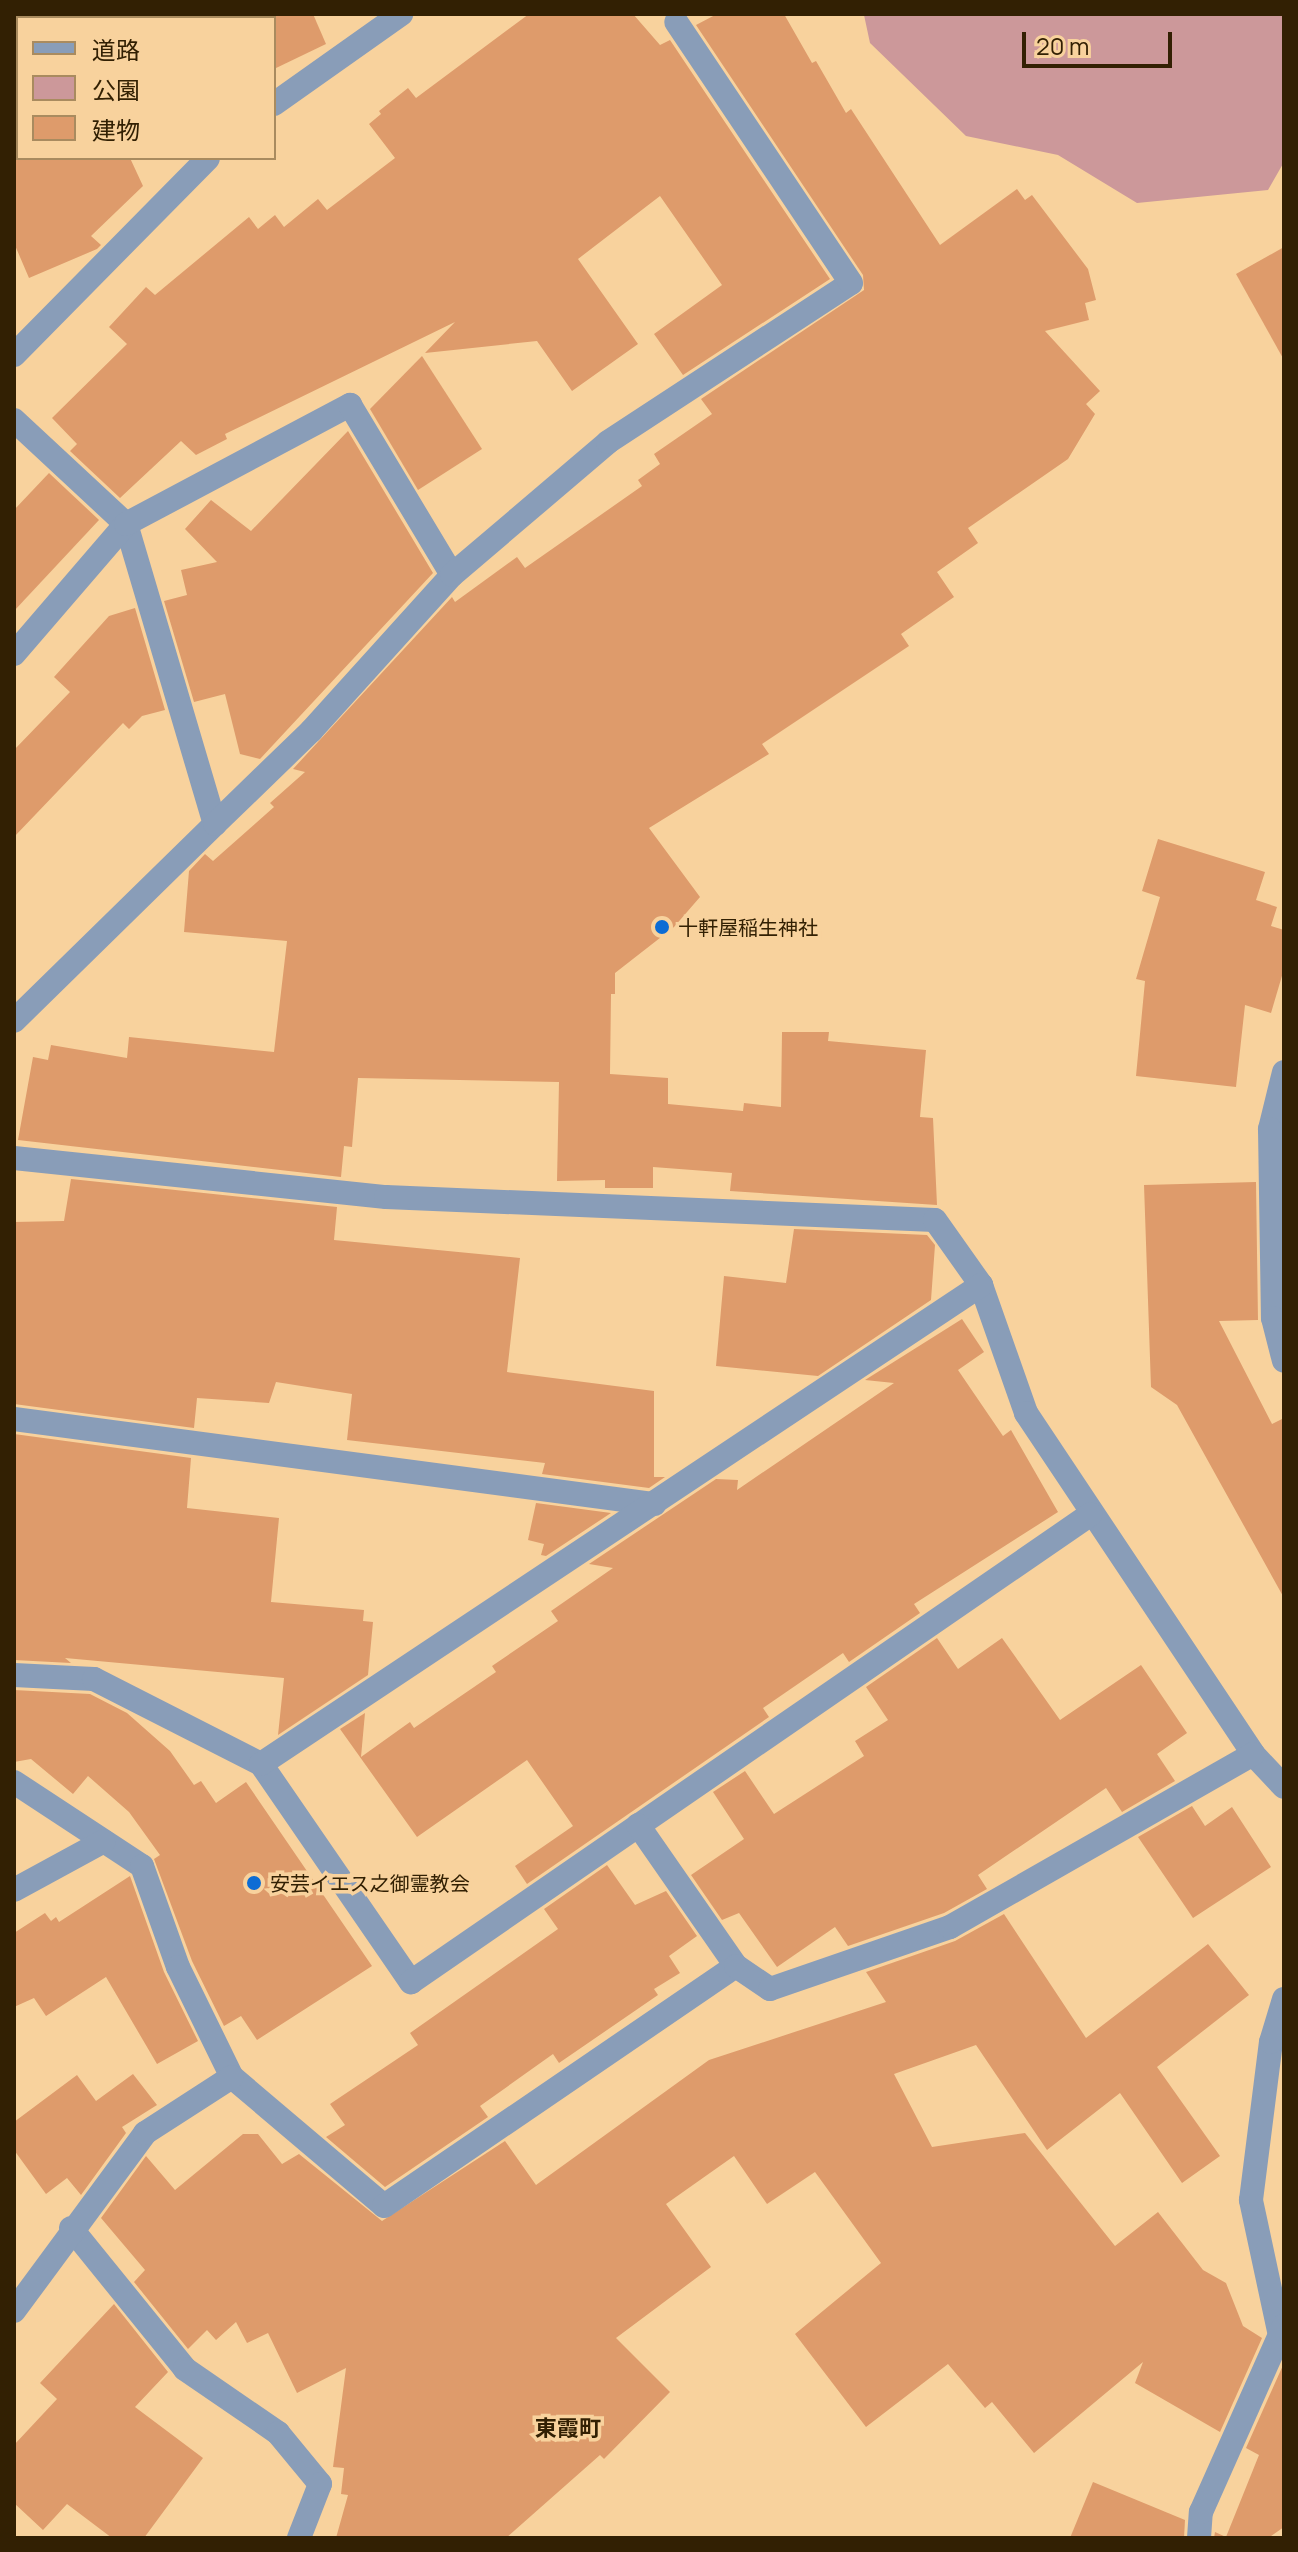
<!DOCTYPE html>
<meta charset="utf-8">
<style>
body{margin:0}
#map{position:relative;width:1298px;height:2552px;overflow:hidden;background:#f8d29d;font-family:Manrope,"Noto Sans JP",sans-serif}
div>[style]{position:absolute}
.green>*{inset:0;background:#cc989a}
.building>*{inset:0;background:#de9b6b}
.street>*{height:24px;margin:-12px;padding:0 12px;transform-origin:12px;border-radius:12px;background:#899db8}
.dots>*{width:22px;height:22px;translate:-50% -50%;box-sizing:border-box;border:4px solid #f8d29d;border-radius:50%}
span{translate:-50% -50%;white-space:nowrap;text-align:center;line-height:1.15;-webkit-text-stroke:7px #f8d29d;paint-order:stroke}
.poi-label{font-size:20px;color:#322003}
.left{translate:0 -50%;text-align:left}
.neighbourhood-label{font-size:22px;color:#322003;font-weight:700}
.frame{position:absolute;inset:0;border:16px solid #322003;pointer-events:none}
.legend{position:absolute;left:16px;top:16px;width:260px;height:144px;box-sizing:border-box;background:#f8d29d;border:2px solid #a98b5f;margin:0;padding:10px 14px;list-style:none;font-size:24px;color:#322003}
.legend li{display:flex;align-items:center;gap:16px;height:40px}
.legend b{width:40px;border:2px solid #a98b5f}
.scale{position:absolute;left:1022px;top:32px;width:150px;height:36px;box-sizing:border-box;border:4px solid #322003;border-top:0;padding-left:10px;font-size:24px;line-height:28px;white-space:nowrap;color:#322003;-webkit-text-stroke:6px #f8d29d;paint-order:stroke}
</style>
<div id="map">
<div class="green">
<i style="clip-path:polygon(1284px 14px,1284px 162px,1268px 190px,1137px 203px,1058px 155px,966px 136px,870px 43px,864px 15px)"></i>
</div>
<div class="building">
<i style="clip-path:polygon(274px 14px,313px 14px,326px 44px,274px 69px)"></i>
<i style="clip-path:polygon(529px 14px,633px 14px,660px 45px,670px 40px,830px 279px,683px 375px,654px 334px,722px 285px,660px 196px,578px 259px,638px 344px,572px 391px,537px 341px,425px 353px,455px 322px,225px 434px,227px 439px,196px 455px,181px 441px,120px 498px,70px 451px,77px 444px,52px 418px,127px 344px,109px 327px,146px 287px,155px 295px,249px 217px,258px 229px,275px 215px,284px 227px,318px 199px,327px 210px,395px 158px,369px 124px,381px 114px,379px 111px,408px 88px,416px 98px)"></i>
<i style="clip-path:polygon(717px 14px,784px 14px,812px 63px,816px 61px,846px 113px,851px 109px,940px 245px,1017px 189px,1025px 200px,1032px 195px,1088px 269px,1096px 300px,1085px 303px,1089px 320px,1045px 331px,1100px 391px,1086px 404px,1095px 414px,1068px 459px,968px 528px,978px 543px,937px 572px,954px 597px,901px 634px,909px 646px,762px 744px,769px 754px,649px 828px,700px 897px,674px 927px,615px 973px,615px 994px,611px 994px,610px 1074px,668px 1078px,668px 1104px,743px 1111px,744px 1103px,781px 1107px,782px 1032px,829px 1032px,828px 1041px,926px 1050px,920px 1117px,933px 1118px,937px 1205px,730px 1191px,732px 1173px,653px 1167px,653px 1188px,605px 1188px,605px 1180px,557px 1181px,559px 1082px,358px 1078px,352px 1147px,344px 1146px,341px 1177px,18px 1140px,33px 1057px,48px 1060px,51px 1045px,127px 1058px,129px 1037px,274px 1052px,287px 941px,184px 932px,189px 871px,205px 854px,213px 861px,274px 807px,270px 803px,305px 772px,293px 769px,452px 597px,455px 602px,517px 557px,525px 568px,642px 486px,638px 480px,660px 464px,654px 454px,712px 414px,701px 399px,864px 290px,863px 275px,696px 25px)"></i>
<i style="clip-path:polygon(14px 158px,130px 158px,143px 186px,91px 236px,101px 245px,97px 249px,29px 278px,14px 243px)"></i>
<i style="clip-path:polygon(1284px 247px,1284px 360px,1236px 274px)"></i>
<i style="clip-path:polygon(422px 356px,482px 449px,418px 490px,370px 409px)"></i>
<i style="clip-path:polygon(348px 431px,433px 573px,260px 759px,240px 754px,225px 694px,194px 702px,164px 601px,187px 595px,181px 570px,217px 562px,185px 529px,211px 500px,251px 531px)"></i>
<i style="clip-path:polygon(49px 473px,99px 520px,14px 611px,14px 510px)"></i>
<i style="clip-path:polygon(135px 608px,165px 710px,142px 716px,129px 729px,123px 723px,14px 837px,14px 750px,70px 692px,54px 677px,109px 616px)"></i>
<i style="clip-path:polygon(1158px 839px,1265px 872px,1256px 900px,1277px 907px,1271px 926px,1284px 930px,1284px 969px,1271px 1013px,1245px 1005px,1236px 1087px,1136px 1076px,1145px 981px,1136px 979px,1160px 897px,1142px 891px)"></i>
<i style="clip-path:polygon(71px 1179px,337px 1207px,334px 1240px,520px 1258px,507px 1372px,654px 1391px,654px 1477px,665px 1477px,649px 1488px,542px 1474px,545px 1463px,347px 1440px,352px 1394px,276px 1382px,269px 1403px,197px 1398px,194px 1428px,14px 1404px,14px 1222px,64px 1221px)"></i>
<i style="clip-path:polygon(1256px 1182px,1258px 1320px,1219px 1321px,1272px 1424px,1284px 1418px,1284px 1598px,1177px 1405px,1151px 1387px,1144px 1185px)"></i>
<i style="clip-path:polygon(794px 1229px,927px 1235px,935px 1245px,931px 1300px,818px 1376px,716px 1366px,724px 1276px,786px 1283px)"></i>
<i style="clip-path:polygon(962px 1319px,984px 1352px,958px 1370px,1003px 1436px,1011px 1430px,1058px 1512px,914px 1604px,920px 1613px,849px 1662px,843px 1653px,763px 1708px,769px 1717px,527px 1884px,515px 1866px,573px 1826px,527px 1760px,417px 1837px,340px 1729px,365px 1713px,361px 1757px,410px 1722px,414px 1728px,496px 1672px,492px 1666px,558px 1621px,551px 1611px,613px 1568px,589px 1564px,716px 1479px,738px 1480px,737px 1490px,894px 1383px,865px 1380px)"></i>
<i style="clip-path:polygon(14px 1434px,191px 1458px,187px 1508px,279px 1518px,271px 1602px,364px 1610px,363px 1621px,373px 1622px,368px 1675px,278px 1735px,284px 1678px,65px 1658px,71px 1663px,14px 1660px)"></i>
<i style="clip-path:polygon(536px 1503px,611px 1513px,546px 1556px,541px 1555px,544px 1544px,528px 1540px)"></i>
<i style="clip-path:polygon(937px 1638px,958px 1669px,1002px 1638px,1060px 1720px,1141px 1665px,1187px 1733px,1157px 1754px,1175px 1781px,1122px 1812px,1106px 1788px,978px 1875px,987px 1889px,944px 1913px,848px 1946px,835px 1927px,777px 1967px,739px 1913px,722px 1920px,691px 1875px,744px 1839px,713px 1792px,745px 1771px,774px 1814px,864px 1756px,855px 1741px,888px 1720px,866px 1687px)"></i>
<i style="clip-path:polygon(14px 1690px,90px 1694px,127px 1713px,170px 1751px,194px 1785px,201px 1781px,216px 1803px,246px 1782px,372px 1966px,257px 2040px,241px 2016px,224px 2026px,192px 1961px,154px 1859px,160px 1855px,129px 1812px,88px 1776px,73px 1794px,31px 1759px,14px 1762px)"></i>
<i style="clip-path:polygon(1192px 1806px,1205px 1826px,1232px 1807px,1271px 1867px,1193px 1918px,1138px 1837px)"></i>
<i style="clip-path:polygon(607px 1865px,635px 1905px,666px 1891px,697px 1936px,669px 1956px,680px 1973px,654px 1989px,658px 1995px,559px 2063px,553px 2054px,480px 2106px,488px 2117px,385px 2187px,326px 2137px,345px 2125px,330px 2104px,418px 2045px,410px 2033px,558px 1929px,544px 1909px)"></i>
<i style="clip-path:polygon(130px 1876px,164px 1972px,198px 2041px,157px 2064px,106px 1977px,46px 2016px,34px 1998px,14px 2007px,14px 1933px,45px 1913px,51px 1921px,56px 1917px,59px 1922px)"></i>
<i style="clip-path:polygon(1004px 1914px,1086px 2038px,1208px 1944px,1249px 1995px,1157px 2067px,1220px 2156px,1182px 2183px,1120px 2093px,1047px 2150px,976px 2045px,894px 2074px,932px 2147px,1025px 2133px,1115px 2246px,1158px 2212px,1203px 2270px,1226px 2283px,1243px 2326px,1262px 2338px,1220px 2432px,1135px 2383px,1143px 2362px,1034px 2453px,992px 2402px,985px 2408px,948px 2364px,866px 2427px,795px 2334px,881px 2263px,815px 2172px,767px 2204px,734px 2156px,666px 2204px,711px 2267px,616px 2338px,670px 2392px,604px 2459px,600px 2455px,506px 2538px,336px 2538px,348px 2495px,341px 2494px,344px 2468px,333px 2467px,346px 2368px,297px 2393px,268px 2333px,247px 2343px,236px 2322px,216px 2340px,207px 2330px,188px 2349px,134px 2282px,145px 2270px,101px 2218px,146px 2156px,175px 2190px,243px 2134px,258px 2134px,282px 2164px,299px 2154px,382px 2221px,505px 2141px,536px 2185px,709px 2060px,886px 2002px,866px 1972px,955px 1941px)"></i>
<i style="clip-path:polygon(133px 2074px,157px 2105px,122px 2127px,126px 2133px,81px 2195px,67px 2178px,46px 2194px,14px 2150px,14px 2122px,77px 2075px,96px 2101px)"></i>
<i style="clip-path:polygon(114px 2304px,168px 2372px,135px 2407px,203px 2458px,144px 2538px,112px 2538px,67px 2504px,43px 2530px,14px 2503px,14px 2445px,57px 2399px,40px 2383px)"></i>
<i style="clip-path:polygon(1284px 2363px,1284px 2527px,1268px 2538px,1214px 2538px,1215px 2532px,1226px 2537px,1259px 2455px,1246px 2448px)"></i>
<i style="clip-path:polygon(1093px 2482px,1185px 2520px,1184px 2538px,1070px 2538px)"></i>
</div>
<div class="street">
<i style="left:182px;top:14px;width:4px;rotate:63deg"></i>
<i style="left:274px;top:104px;width:156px;rotate:-35.3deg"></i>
<i style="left:14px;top:355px;width:276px;rotate:-45.4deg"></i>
<i style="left:14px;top:420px;width:153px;rotate:42.9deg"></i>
<i style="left:126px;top:524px;width:313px;rotate:73.5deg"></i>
<i style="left:215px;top:824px;width:281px;rotate:135.6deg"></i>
<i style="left:14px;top:654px;width:172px;rotate:-49.3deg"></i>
<i style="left:126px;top:524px;width:254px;rotate:-28deg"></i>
<i style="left:350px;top:405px;width:198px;rotate:59deg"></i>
<i style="left:215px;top:824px;width:134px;rotate:-44.1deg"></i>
<i style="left:311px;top:731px;width:210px;rotate:-47.9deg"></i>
<i style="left:452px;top:575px;width:205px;rotate:-40.4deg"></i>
<i style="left:608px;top:442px;width:290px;rotate:-33.2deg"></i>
<i style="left:851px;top:283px;width:314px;rotate:-123.8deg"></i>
<i style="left:1284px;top:1072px;width:59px;rotate:103.8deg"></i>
<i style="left:1270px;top:1129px;width:189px;rotate:89.1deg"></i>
<i style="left:1273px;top:1318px;width:44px;rotate:75.7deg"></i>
<i style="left:14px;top:1158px;width:374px;rotate:6deg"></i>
<i style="left:386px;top:1197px;width:549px;rotate:2.4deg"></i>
<i style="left:935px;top:1220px;width:80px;rotate:54.7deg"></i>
<i style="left:981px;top:1285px;width:136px;rotate:70.6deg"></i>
<i style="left:1026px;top:1413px;width:410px;rotate:56.3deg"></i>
<i style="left:1253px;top:1754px;width:45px;rotate:46.8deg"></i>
<i style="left:14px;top:1419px;width:646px;rotate:7.57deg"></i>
<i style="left:14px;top:1675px;width:80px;rotate:2.9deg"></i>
<i style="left:94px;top:1679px;width:187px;rotate:27deg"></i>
<i style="left:261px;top:1764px;width:265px;rotate:55.5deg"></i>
<i style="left:411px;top:1982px;width:825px;rotate:-34.54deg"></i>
<i style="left:261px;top:1764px;width:865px;rotate:-33.63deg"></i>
<i style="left:14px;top:1782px;width:153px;rotate:33.3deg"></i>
<i style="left:142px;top:1866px;width:107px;rotate:70.4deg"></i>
<i style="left:178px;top:1967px;width:123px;rotate:63.9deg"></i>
<i style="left:232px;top:2077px;width:199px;rotate:40.3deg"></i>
<i style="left:384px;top:2206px;width:426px;rotate:-34.3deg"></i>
<i style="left:638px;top:1825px;width:172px;rotate:55.2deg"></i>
<i style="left:736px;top:1966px;width:41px;rotate:34.1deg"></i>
<i style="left:770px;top:1989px;width:190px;rotate:-19deg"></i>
<i style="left:950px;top:1927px;width:349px;rotate:-29.7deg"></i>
<i style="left:14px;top:1890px;width:102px;rotate:-28.6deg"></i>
<i style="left:71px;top:2228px;width:181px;rotate:51deg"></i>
<i style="left:185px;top:2369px;width:113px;rotate:34.5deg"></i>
<i style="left:278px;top:2433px;width:66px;rotate:50.5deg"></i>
<i style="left:320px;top:2484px;width:58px;rotate:111.3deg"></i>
<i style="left:14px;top:2311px;width:221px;rotate:-53.6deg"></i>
<i style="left:145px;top:2133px;width:103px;rotate:-32.8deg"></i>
<i style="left:1279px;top:2331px;width:134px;rotate:-102.1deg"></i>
<i style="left:1251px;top:2200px;width:159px;rotate:-82.8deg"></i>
<i style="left:1271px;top:2042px;width:45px;rotate:-73.2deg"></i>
<i style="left:1199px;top:2538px;width:26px;rotate:-86deg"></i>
<i style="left:1201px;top:2512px;width:204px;rotate:-66deg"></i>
</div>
<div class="dots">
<i style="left:662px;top:927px;background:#0d6cd4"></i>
<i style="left:254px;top:1883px;background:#0d6cd4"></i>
</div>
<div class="poi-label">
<span class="left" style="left:678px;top:927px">十軒屋稲生神社</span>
<span class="left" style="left:270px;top:1883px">安芸イエス之御霊教会</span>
</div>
<div class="neighbourhood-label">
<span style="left:568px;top:2429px">東霞町</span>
</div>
<div class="frame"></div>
<ul class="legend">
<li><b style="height:10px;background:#899db8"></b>道路</li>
<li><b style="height:22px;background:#cc989a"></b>公園</li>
<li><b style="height:22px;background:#de9b6b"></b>建物</li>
</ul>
<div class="scale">20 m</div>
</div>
